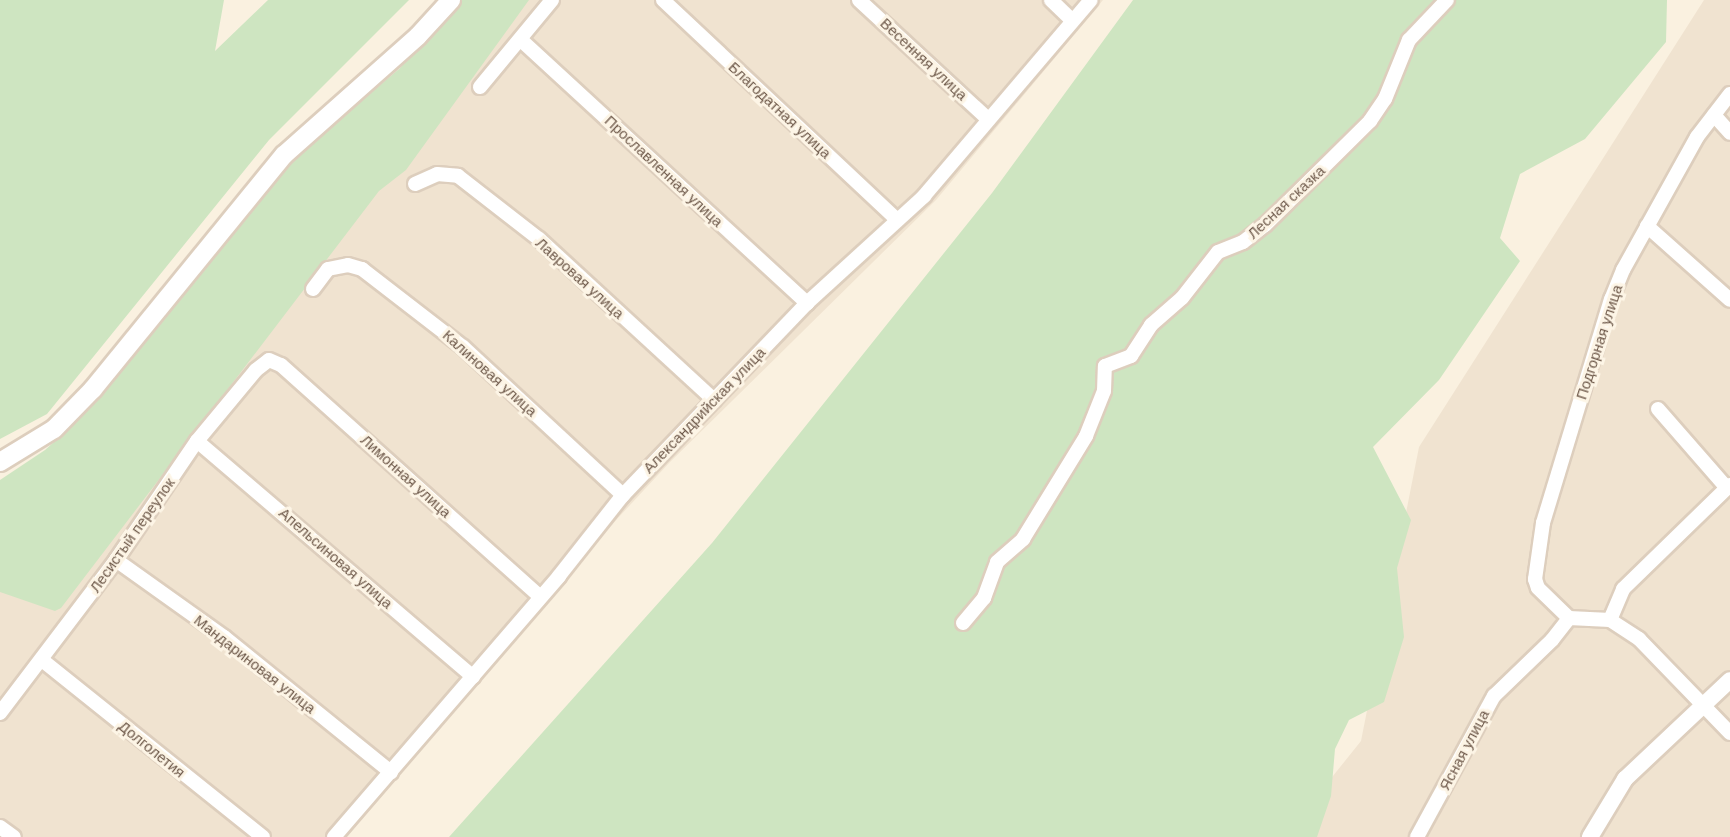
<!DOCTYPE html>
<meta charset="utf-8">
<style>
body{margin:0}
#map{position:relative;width:1730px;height:837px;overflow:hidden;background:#faf1e0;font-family:Arial,sans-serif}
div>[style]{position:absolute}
.residential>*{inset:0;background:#f0e3d0}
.green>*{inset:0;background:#cee5c1}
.roads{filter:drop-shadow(2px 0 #ddcebd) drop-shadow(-2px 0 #ddcebd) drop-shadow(0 2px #ddcebd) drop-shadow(0 -2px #ddcebd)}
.minor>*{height:14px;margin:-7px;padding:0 7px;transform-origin:7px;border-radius:7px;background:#fff}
.tertiary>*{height:16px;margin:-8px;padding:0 8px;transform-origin:8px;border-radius:8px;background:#fff}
.secondary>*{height:18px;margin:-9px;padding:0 9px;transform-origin:9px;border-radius:9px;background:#fff}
span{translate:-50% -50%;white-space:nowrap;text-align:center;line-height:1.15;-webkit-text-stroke:6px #fdf5e6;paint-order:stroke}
.street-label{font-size:15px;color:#6e594a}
</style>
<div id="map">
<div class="residential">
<i style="clip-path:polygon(499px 0,1103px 0,936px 200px,670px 462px,617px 519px,347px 837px,0 837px,0 521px)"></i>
<i style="clip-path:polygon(1704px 0,1730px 0,1730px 837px,1284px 837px,1361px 741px,1419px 447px)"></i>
</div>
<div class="green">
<i style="clip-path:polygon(0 0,224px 0,215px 51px,268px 0,409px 0,269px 140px,47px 414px,0 439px)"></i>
<i style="clip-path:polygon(460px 0,529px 0,406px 170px,379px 191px,61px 608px,55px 611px,0 592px,0 480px,45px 450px,75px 423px,297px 155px,399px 69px)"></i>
<i style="clip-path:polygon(1133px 0,1667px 0,1666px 42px,1585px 139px,1520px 174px,1500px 238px,1520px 261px,1439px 380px,1373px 447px,1411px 520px,1397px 568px,1404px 637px,1384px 702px,1349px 720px,1335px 749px,1331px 796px,1317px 837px,449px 837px,712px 543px,992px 193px)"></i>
</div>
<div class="roads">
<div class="minor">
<i style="left:663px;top:0;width:321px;rotate:43.2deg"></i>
<i style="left:859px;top:0;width:176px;rotate:42.7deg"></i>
<i style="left:1051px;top:0;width:29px;rotate:44deg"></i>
<i style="left:521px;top:40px;width:389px;rotate:42.6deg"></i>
<i style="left:480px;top:87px;width:113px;rotate:-50.4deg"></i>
<i style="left:1730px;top:94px;width:54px;rotate:127.5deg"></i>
<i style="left:1697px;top:137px;width:152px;rotate:119.1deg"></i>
<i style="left:1623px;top:270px;width:31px;rotate:112deg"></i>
<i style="left:1611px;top:299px;width:234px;rotate:106.9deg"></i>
<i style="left:1543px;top:523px;width:57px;rotate:98.1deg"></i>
<i style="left:1535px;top:579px;width:9px;rotate:72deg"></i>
<i style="left:1538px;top:588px;width:43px;rotate:44.1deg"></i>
<i style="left:1569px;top:618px;width:41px;rotate:2.8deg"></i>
<i style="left:1610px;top:620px;width:35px;rotate:33deg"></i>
<i style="left:1639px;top:639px;width:131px;rotate:45.9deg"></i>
<i style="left:1714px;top:115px;width:24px;rotate:48deg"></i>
<i style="left:415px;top:184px;width:24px;rotate:-24deg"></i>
<i style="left:437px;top:174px;width:21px;rotate:5deg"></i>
<i style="left:458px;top:176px;width:103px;rotate:37.9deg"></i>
<i style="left:539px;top:239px;width:238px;rotate:42.6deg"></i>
<i style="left:1647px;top:226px;width:111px;rotate:41.7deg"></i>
<i style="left:313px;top:289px;width:25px;rotate:-53deg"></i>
<i style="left:328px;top:269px;width:20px;rotate:-11deg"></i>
<i style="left:348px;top:265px;width:15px;rotate:16deg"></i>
<i style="left:362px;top:269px;width:128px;rotate:37.7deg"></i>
<i style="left:463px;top:347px;width:218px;rotate:42.8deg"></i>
<i style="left:1658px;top:409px;width:105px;rotate:48.9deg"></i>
<i style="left:197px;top:441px;width:363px;rotate:40.5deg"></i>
<i style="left:116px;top:560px;width:133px;rotate:35.5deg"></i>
<i style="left:224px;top:637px;width:215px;rotate:39deg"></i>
<i style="left:1610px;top:620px;width:34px;rotate:-67deg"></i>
<i style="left:1623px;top:589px;width:149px;rotate:-44.2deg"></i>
<i style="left:963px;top:623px;width:33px;rotate:-50deg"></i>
<i style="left:984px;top:598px;width:38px;rotate:-70deg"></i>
<i style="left:997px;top:562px;width:35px;rotate:-41deg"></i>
<i style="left:1023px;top:539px;width:121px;rotate:-58.5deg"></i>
<i style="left:1086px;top:436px;width:48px;rotate:-68.2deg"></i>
<i style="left:1104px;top:391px;width:25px;rotate:-88deg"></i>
<i style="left:1105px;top:366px;width:28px;rotate:-21deg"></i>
<i style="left:1131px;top:356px;width:37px;rotate:-57deg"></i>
<i style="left:1151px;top:325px;width:41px;rotate:-41.1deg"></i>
<i style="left:1182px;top:298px;width:58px;rotate:-52deg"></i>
<i style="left:1218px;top:252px;width:27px;rotate:-22deg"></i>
<i style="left:1243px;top:242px;width:28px;rotate:-38deg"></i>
<i style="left:1265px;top:225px;width:148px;rotate:-44.7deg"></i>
<i style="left:1370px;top:121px;width:27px;rotate:-56deg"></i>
<i style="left:1385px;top:99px;width:64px;rotate:-67.9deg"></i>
<i style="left:1409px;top:40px;width:55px;rotate:-46.5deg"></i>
<i style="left:42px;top:660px;width:283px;rotate:38.7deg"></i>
<i style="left:0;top:713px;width:192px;rotate:-52.8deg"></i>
<i style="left:116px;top:560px;width:144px;rotate:-55.8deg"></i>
<i style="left:197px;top:441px;width:92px;rotate:-50.3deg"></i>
<i style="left:256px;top:370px;width:16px;rotate:-38deg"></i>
<i style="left:269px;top:360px;width:13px;rotate:23deg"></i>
<i style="left:281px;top:365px;width:346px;rotate:41.8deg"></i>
<i style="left:0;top:827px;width:17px;rotate:36deg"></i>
<i style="left:334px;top:837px;width:345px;rotate:-49.2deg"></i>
<i style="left:559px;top:576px;width:103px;rotate:-51.7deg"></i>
<i style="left:623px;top:495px;width:266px;rotate:-46.2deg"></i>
<i style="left:807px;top:303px;width:159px;rotate:-42.4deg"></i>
<i style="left:924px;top:196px;width:257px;rotate:-49.6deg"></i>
<i style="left:1417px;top:837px;width:161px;rotate:-61.4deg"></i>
<i style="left:1494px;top:696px;width:81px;rotate:-44deg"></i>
<i style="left:1552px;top:640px;width:28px;rotate:-52deg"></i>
</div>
<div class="tertiary">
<i style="left:1590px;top:837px;width:68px;rotate:-58.9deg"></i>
<i style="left:1625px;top:779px;width:144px;rotate:-43.3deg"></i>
</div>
<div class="secondary">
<i style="left:0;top:462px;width:63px;rotate:-31.4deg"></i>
<i style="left:54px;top:429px;width:56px;rotate:-45.7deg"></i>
<i style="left:93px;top:389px;width:302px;rotate:-50.8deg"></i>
<i style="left:284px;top:155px;width:179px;rotate:-41.6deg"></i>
<i style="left:418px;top:36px;width:49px;rotate:-47.5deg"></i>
</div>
</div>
<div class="street-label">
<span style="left:924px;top:59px;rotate:43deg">Весенняя улица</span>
<span style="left:780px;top:110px;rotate:43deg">Благодатная улица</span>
<span style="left:664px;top:171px;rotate:43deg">Прославленная улица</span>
<span style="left:1286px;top:202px;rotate:-43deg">Лесная сказка</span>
<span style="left:580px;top:278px;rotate:42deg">Лавровая улица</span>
<span style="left:1599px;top:342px;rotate:-72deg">Подгорная улица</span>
<span style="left:490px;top:373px;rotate:42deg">Калиновая улица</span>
<span style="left:704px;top:410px;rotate:-46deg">Александрийская улица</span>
<span style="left:406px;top:476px;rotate:42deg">Лимонная улица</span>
<span style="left:132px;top:535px;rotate:-55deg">Лесистый переулок</span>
<span style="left:336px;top:558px;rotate:41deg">Апельсиновая улица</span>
<span style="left:255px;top:664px;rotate:38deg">Мандариновая улица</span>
<span style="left:152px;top:749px;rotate:39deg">Долголетия</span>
<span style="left:1464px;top:750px;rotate:-62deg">Ясная улица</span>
</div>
</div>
